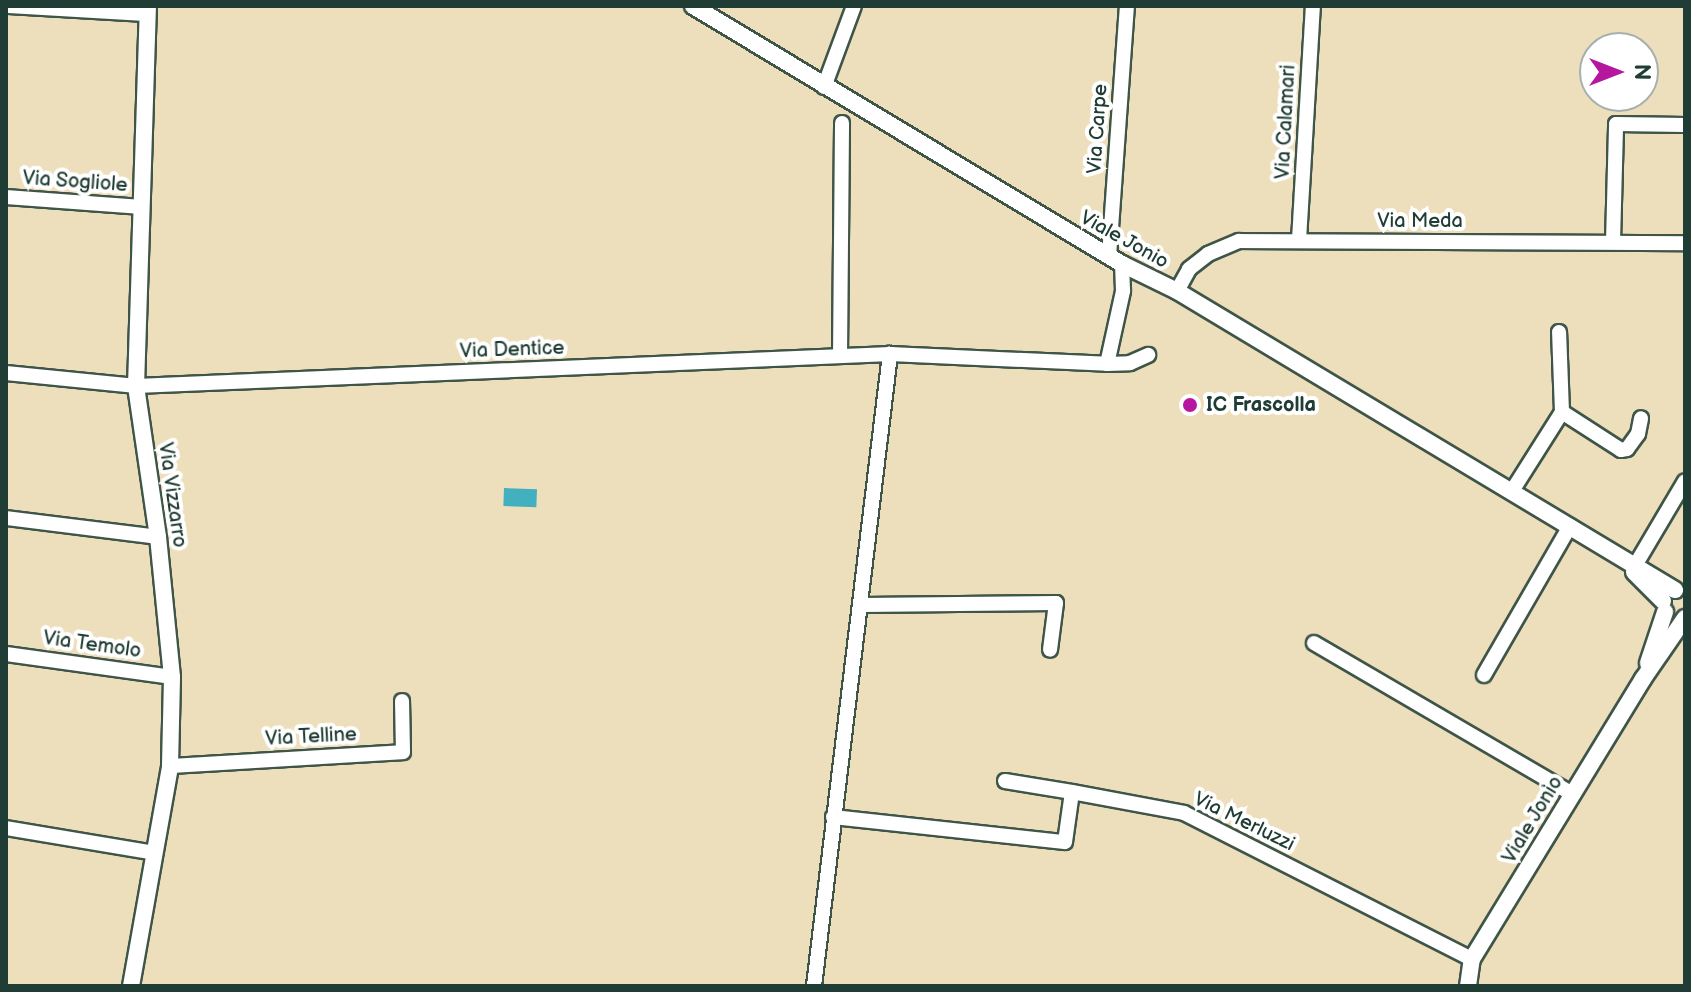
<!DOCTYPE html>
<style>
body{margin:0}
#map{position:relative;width:1691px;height:992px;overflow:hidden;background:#eddebc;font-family:"Balsamiq Sans",sans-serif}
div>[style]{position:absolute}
.water>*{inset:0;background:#43b0c0;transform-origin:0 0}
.roads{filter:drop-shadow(2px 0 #3e5548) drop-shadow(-2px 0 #3e5548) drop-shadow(0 2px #3e5548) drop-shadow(0 -2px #3e5548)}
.minor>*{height:14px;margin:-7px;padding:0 7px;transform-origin:7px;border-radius:7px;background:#fff}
.tertiary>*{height:16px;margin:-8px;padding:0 8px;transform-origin:8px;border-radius:8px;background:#fff}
.dots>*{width:22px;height:22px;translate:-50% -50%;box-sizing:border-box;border:4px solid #fff;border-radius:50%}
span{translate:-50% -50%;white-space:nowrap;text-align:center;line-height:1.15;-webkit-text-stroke:8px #fff;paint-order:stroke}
.street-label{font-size:20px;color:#1f3d34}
.poi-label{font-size:20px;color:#1f3d34;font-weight:700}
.left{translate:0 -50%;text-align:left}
.frame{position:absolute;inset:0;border:8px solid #1f3d34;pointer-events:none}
.north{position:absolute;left:1579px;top:32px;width:80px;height:80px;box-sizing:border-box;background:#fff;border:2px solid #a5b1ae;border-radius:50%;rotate:90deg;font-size:22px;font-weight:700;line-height:32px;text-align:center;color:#1f3d34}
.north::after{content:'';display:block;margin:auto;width:28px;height:36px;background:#b5179e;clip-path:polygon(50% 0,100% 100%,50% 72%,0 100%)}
</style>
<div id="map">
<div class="water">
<i style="left:504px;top:488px;width:33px;height:18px;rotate:2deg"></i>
</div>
<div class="roads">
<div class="minor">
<i style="left:7px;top:6px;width:140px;rotate:3.3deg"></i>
<i style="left:824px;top:87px;width:86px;rotate:-69.7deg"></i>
<i style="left:6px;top:197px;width:136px;rotate:4.2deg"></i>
<i style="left:1299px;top:240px;width:234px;rotate:-86.6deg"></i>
<i style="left:1613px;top:242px;width:118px;rotate:-88.5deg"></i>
<i style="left:1616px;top:124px;width:69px;rotate:0.8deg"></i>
<i style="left:1109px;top:256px;width:251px;rotate:-85.9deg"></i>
<i style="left:1177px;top:291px;width:25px;rotate:-61deg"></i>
<i style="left:1189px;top:269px;width:24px;rotate:-38deg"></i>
<i style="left:1208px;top:254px;width:34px;rotate:-23deg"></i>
<i style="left:1239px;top:241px;width:446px;rotate:0.3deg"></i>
<i style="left:840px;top:356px;width:233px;rotate:-89.5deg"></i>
<i style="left:1107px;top:364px;width:75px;rotate:-77.6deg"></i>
<i style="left:1123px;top:291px;width:27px;rotate:-92deg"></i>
<i style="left:6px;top:373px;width:131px;rotate:5.7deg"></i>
<i style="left:136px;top:386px;width:755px;rotate:-2.43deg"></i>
<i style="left:890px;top:354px;width:217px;rotate:2.6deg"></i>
<i style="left:1107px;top:364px;width:23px;rotate:-2deg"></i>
<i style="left:1130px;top:363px;width:20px;rotate:-24deg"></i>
<i style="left:1562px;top:412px;width:70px;rotate:32.8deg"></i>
<i style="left:1621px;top:450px;width:6px;rotate:-9deg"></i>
<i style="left:1627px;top:449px;width:19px;rotate:-54deg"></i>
<i style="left:1638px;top:434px;width:16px;rotate:-79deg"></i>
<i style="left:1512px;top:491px;width:93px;rotate:-57.7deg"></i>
<i style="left:1562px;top:412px;width:80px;rotate:-92.1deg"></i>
<i style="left:6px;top:518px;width:153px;rotate:7.1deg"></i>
<i style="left:1636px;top:564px;width:96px;rotate:-59.4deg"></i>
<i style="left:862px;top:605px;width:194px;rotate:-0.6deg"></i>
<i style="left:1056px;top:603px;width:47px;rotate:97.3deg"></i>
<i style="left:1314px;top:643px;width:299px;rotate:30.3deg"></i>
<i style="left:6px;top:654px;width:168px;rotate:7.9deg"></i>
<i style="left:1484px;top:675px;width:172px;rotate:-60deg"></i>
<i style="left:170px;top:766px;width:233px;rotate:-3.4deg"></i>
<i style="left:403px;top:752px;width:51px;rotate:-91.1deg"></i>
<i style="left:1005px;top:781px;width:68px;rotate:9.3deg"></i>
<i style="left:833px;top:817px;width:233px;rotate:6.2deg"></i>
<i style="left:1065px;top:842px;width:50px;rotate:-82deg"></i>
<i style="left:1072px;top:792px;width:114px;rotate:10.6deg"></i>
<i style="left:1184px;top:813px;width:323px;rotate:26.9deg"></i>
<i style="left:6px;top:828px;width:151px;rotate:9.5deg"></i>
<i style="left:814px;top:986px;width:637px;rotate:-83.14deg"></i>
</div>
<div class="tertiary">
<i style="left:693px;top:6px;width:501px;rotate:31.02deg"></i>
<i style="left:1122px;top:264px;width:61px;rotate:26.1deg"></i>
<i style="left:1177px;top:291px;width:581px;rotate:30.98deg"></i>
<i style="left:1634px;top:572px;width:41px;rotate:45deg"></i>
<i style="left:1648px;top:663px;width:54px;rotate:-71.6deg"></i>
<i style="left:131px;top:986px;width:223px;rotate:-79.9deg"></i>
<i style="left:170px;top:766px;width:89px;rotate:-88.7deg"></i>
<i style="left:172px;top:677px;width:141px;rotate:-95.7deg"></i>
<i style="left:158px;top:537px;width:153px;rotate:-98.3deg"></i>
<i style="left:136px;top:386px;width:380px;rotate:-88.2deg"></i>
<i style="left:1468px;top:986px;width:27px;rotate:-82deg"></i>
<i style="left:1472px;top:959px;width:328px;rotate:-58.6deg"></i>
<i style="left:1643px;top:679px;width:74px;rotate:-55.5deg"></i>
</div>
</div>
<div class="dots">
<i style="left:1190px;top:405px;background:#b5179e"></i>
</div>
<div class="street-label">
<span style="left:1286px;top:122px;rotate:-87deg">Via Calamari</span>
<span style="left:1098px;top:129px;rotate:-86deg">Via Carpe</span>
<span style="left:75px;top:182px;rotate:4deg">Via Sogliole</span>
<span style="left:1420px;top:221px">Via Meda</span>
<span style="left:1124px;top:240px;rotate:29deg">Viale Jonio</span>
<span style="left:512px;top:350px;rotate:-2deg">Via Dentice</span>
<span style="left:172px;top:495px;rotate:82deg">Via Vizzarro</span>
<span style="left:92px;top:645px;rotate:8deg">Via Temolo</span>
<span style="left:311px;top:737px;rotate:-3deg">Via Telline</span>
<span style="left:1533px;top:820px;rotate:-59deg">Viale Jonio</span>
<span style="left:1244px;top:822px;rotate:26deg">Via Merluzzi</span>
</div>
<div class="poi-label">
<span class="left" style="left:1206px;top:405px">IC Frascolla</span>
</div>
<div class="frame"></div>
<div class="north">N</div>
</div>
